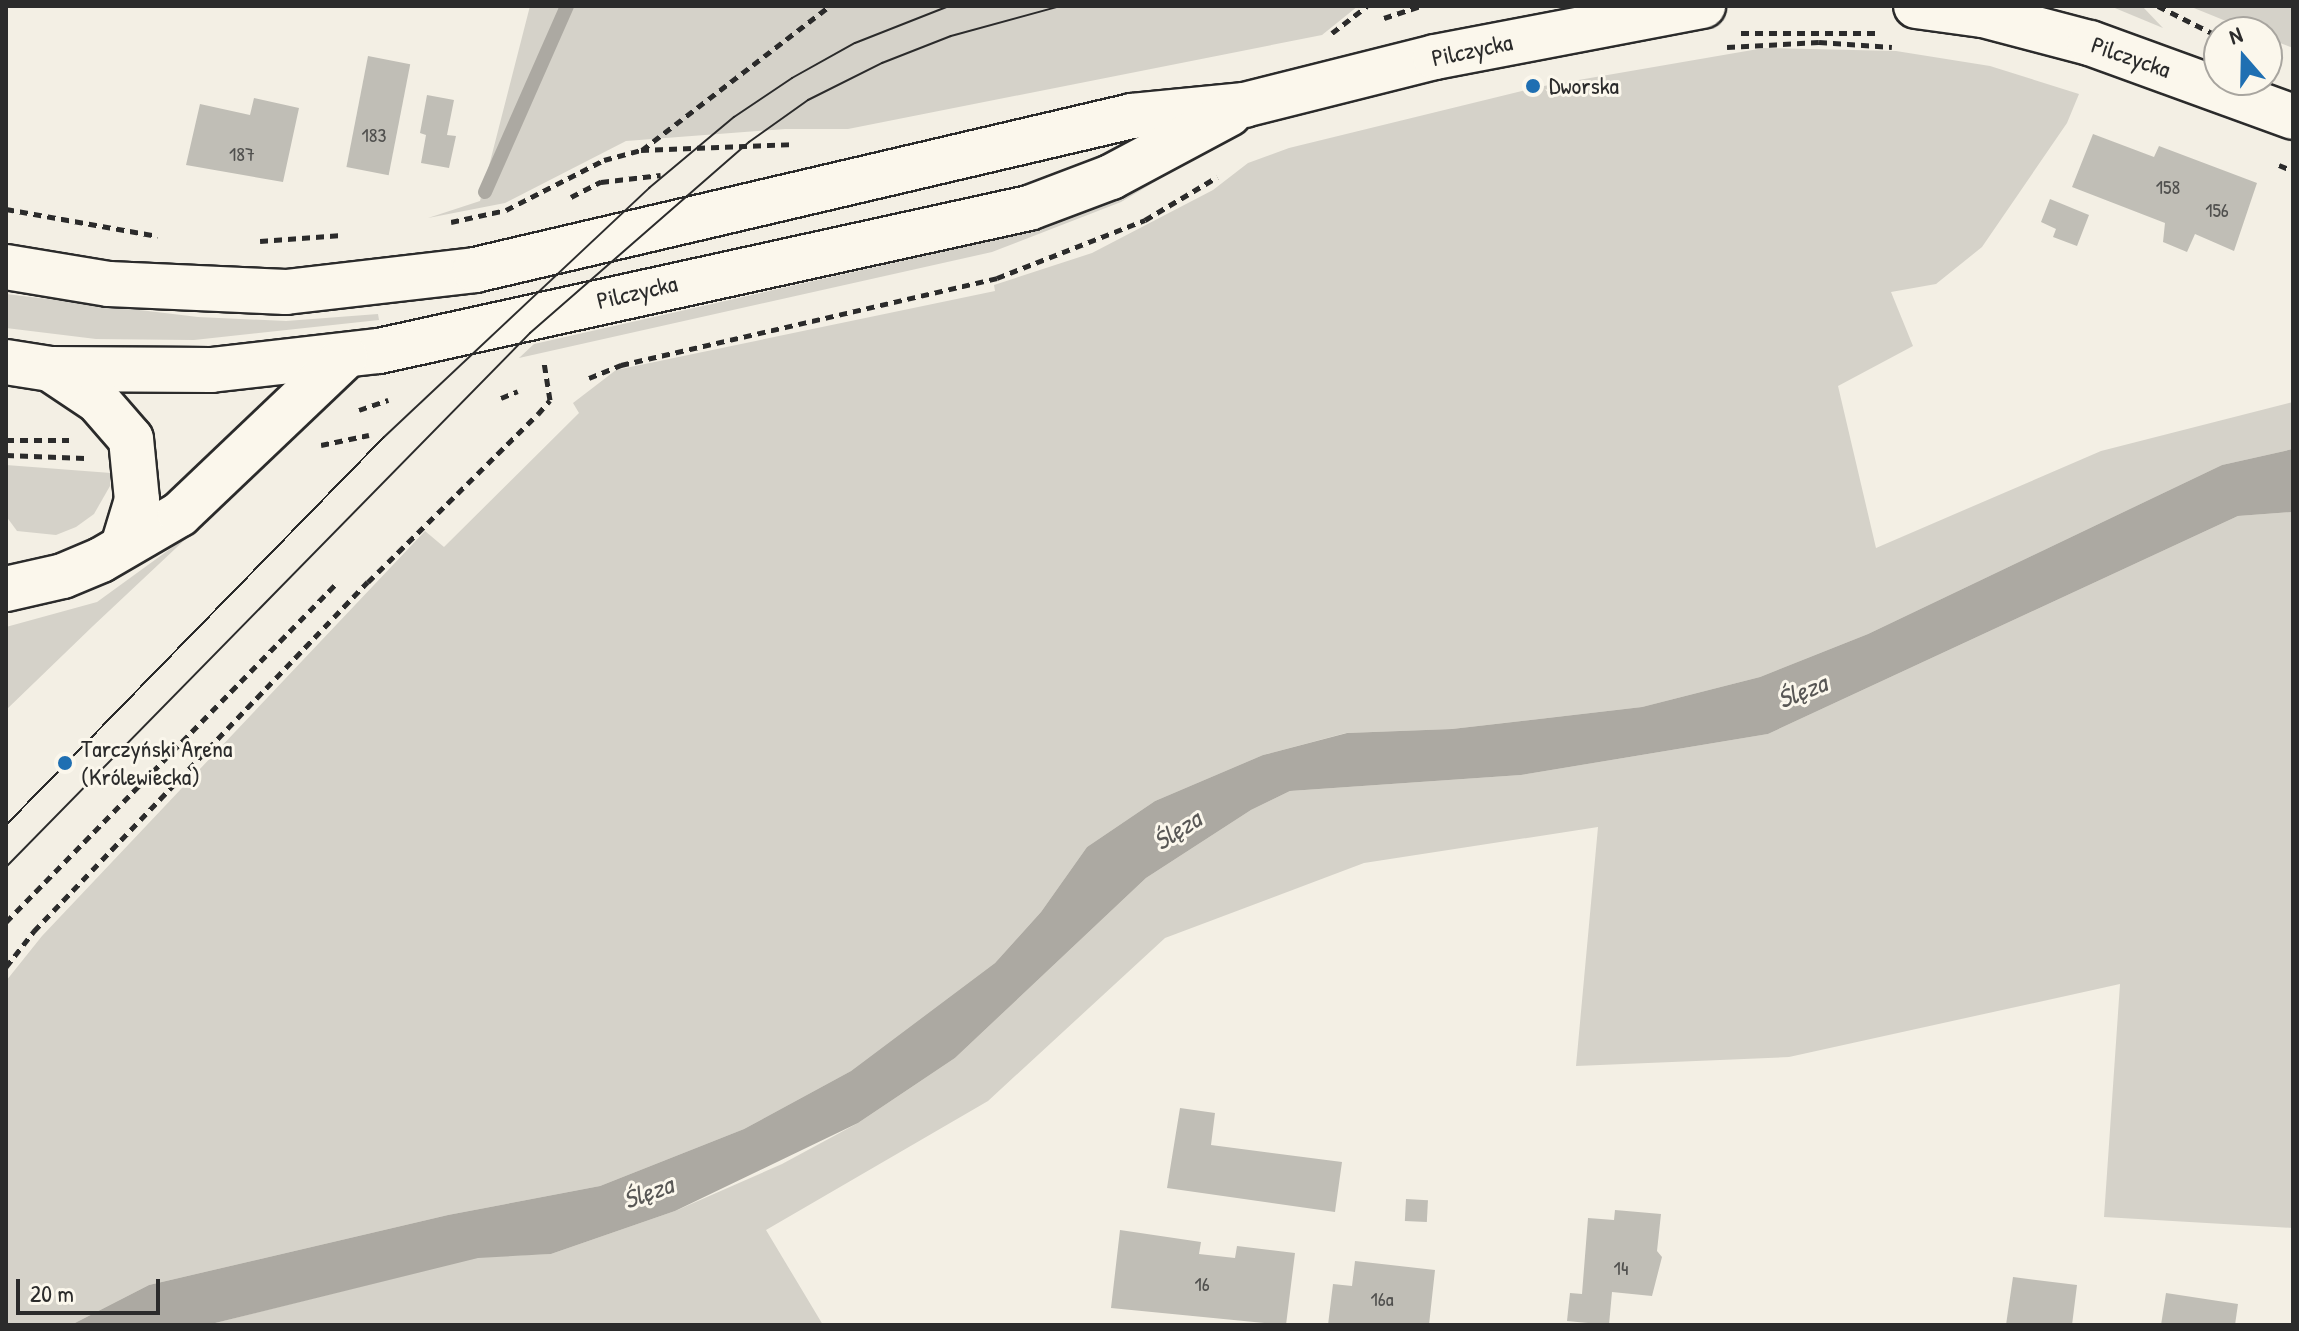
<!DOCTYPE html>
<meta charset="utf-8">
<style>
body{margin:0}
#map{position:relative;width:2299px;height:1331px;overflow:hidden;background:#f3efe4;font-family:"Patrick Hand",sans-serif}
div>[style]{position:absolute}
.green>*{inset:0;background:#d5d2c9}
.water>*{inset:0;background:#aca9a2}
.stream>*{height:14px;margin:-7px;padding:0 7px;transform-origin:7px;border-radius:7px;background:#aca9a2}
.building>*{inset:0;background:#c0beb6;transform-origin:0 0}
.path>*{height:5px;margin-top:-2.5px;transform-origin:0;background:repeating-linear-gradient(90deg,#2b2b2b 0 8px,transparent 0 14px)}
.roads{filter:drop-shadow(2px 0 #2b2b2b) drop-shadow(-2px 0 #2b2b2b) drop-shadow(0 2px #2b2b2b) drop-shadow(0 -2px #2b2b2b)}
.minor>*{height:44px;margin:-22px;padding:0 22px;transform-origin:22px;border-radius:22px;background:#fbf7ec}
.tram>*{height:2px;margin:-1px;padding:0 1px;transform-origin:1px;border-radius:1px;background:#2b2b2b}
.dots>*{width:22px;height:22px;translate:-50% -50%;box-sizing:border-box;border:4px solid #fbf7ec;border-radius:50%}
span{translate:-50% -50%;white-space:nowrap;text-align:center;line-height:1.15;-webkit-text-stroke:6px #fbf7ec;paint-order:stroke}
.number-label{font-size:20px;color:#50504e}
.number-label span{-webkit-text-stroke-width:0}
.street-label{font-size:24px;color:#2b2b2b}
.poi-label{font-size:24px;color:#2b2b2b}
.left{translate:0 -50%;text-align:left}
.water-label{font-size:26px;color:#585755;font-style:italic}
.frame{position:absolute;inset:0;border:8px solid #2b2b2b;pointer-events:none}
.north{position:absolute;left:2203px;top:16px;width:80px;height:80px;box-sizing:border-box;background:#fbf7ec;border:2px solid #a8a59f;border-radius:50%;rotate:340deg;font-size:22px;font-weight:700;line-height:32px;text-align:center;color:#2b2b2b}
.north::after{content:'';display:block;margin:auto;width:28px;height:36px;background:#1f6fb2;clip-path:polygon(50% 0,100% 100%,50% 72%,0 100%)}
.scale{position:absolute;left:16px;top:1279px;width:144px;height:36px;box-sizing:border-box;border:4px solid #2b2b2b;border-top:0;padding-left:10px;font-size:24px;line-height:28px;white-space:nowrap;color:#2b2b2b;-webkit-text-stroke:6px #fbf7ec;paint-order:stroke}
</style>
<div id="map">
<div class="green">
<i style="clip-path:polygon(530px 6px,1358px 6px,1322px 35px,848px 129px,785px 129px,626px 141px,505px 203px,428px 218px,480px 201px)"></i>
<i style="clip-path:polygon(2110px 6px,2142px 6px,2163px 28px)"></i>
<i style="clip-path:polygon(2189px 6px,2293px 6px,2293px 48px,2267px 38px,2267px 32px,2253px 32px)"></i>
<i style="clip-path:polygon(1764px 48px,1896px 51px,1990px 66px,2079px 94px,2067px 123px,1982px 247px,1936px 284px,1891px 292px,1913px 346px,1838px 386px,1876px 548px,2101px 451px,2293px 402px,2293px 449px,2222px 465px,1868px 634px,1760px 677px,1642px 707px,1452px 729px,1346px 733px,1263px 755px,1155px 801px,1087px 847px,1041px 912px,995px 963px,851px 1071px,744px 1129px,600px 1186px,448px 1215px,149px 1285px,71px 1325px,6px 1325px,6px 981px,42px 936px,425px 531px,444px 547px,579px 413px,573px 403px,616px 370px,995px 291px,994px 285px,1092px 253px,1213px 190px,1248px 163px,1289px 148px,1538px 87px)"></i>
<i style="clip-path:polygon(1225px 140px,1121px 202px,992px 252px,519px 358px,534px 344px,991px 241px)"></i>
<i style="clip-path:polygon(6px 294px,198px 317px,286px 321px,378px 314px,379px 320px,194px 340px,96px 339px,6px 328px)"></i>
<i style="clip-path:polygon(6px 465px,111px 473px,110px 486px,94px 514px,76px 527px,56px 535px,17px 531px,6px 516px)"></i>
<i style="clip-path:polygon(2293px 512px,2293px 1228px,2104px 1217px,2120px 984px,1789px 1057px,1576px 1066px,1598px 827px,1364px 863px,1165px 938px,988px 1101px,766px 1230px,823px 1325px,207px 1325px,478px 1257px,551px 1254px,675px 1211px,782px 1164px,858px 1123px,955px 1058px,1146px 878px,1251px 810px,1290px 791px,1521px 775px,1768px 734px,2238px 516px)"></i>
<i style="clip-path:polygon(192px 533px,93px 626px,6px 710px,6px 627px,97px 602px)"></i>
</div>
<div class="water">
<i style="clip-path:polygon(2293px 449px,2293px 512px,2238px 516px,1768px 734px,1521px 775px,1290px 791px,1251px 810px,1146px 878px,955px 1058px,858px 1123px,675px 1211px,551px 1254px,478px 1258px,207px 1325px,71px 1325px,149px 1285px,448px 1215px,600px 1186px,744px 1129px,851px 1071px,995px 963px,1041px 912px,1087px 847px,1155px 801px,1263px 755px,1347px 733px,1452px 729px,1642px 707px,1760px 677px,1868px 634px,2222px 465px)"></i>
</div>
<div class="stream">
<i style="left:485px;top:192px;width:203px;rotate:-66.2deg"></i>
</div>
<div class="building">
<i style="left:368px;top:56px;width:43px;height:113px;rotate:11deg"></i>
<i style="clip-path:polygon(427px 95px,454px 100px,447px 135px,456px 136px,449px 168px,421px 163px,426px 135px,420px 133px)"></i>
<i style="clip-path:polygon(254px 98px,299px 108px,283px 182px,186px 165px,200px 104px,250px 115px)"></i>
<i style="clip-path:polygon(2093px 134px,2154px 157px,2159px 146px,2257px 183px,2234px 251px,2195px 234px,2187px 252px,2163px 242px,2165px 223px,2072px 187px)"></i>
<i style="clip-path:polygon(2050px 199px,2089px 215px,2077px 246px,2053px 237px,2056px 229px,2041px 222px)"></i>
<i style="clip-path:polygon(1180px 1108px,1215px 1113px,1211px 1145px,1342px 1162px,1335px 1212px,1167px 1188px)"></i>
<i style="left:1406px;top:1199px;width:22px;height:22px;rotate:3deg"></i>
<i style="clip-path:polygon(1615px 1210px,1661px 1214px,1657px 1251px,1662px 1257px,1652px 1296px,1612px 1292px,1609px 1325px,1567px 1321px,1570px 1293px,1582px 1294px,1588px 1218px,1614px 1220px)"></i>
<i style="clip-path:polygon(1120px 1230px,1201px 1242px,1199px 1254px,1235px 1258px,1237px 1246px,1295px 1253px,1286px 1325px,1111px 1308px)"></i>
<i style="clip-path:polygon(1355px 1261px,1435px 1270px,1429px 1325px,1328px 1325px,1333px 1284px,1352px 1286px)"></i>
<i style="clip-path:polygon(2013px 1277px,2077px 1285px,2072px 1325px,2006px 1325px)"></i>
<i style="clip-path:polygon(2166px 1293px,2238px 1304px,2235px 1325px,2161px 1325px)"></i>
</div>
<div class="path">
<i style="left:2158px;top:6px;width:67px;rotate:26.6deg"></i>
<i style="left:1384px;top:18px;width:39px;rotate:-18deg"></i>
<i style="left:1332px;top:33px;width:44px;rotate:-37.6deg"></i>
<i style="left:1741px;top:33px;width:137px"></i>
<i style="left:1727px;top:47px;width:92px;rotate:-3.1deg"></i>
<i style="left:1819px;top:42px;width:73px;rotate:3.9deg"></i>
<i style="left:642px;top:150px;width:237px;rotate:-37.5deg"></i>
<i style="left:2279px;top:165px;width:15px;rotate:23deg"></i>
<i style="left:571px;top:197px;width:34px;rotate:-27deg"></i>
<i style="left:601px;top:182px;width:60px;rotate:-6.7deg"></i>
<i style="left:6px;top:209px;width:154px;rotate:10.1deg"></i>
<i style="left:451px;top:222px;width:56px;rotate:-12.3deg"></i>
<i style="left:506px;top:210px;width:110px;rotate:-27deg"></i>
<i style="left:604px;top:160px;width:38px;rotate:-15deg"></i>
<i style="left:641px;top:150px;width:153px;rotate:-2.2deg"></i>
<i style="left:260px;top:241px;width:82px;rotate:-4.2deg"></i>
<i style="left:589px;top:378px;width:35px;rotate:-22deg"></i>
<i style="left:621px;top:365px;width:386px;rotate:-13deg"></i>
<i style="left:997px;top:278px;width:159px;rotate:-21.4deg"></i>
<i style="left:1145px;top:220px;width:84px;rotate:-30.8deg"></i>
<i style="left:501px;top:398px;width:18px;rotate:-22deg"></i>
<i style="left:359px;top:410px;width:31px;rotate:-19deg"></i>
<i style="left:6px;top:440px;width:63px"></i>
<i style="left:321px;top:445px;width:49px;rotate:-11.8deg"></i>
<i style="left:6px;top:455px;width:79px;rotate:2.2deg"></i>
<i style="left:6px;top:922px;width:475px;rotate:-45.7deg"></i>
<i style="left:6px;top:967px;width:46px;rotate:-52.1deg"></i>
<i style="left:34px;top:931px;width:483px;rotate:-46.3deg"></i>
<i style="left:368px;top:582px;width:239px;rotate:-44.7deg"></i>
<i style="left:538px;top:414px;width:18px;rotate:-49deg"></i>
<i style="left:550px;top:400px;width:38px;rotate:-99deg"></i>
</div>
<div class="roads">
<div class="minor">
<i style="left:1916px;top:6px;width:68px;rotate:7.7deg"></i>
<i style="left:1983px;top:15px;width:111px;rotate:14.7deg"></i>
<i style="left:2090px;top:43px;width:216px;rotate:20deg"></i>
<i style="left:6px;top:267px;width:104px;rotate:9.4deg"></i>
<i style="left:109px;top:284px;width:177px;rotate:2.6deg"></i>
<i style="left:286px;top:292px;width:190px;rotate:-6.6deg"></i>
<i style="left:475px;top:270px;width:675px;rotate:-13.19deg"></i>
<i style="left:1132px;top:116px;width:113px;rotate:-5.6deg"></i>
<i style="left:1244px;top:105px;width:197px;rotate:-14.1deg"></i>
<i style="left:1435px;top:57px;width:273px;rotate:-10.8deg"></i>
<i style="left:6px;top:362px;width:45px;rotate:9deg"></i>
<i style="left:50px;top:369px;width:161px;rotate:0.4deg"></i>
<i style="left:211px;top:370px;width:169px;rotate:-6.5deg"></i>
<i style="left:379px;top:351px;width:666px;rotate:-12.41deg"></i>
<i style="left:1029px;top:208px;width:88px;rotate:-20.7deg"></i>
<i style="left:1111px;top:177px;width:134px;rotate:-28.1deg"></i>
<i style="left:50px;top:369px;width:58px;rotate:33.7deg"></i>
<i style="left:98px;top:401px;width:50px;rotate:49deg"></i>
<i style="left:131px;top:439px;width:61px;rotate:84.4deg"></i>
<i style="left:137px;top:500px;width:48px;rotate:106.9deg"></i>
<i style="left:6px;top:589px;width:58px;rotate:-12.8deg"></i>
<i style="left:63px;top:576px;width:41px;rotate:-22.8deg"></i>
<i style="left:101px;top:560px;width:91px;rotate:-30.2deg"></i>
<i style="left:180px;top:514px;width:228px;rotate:-43.6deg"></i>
</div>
</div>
<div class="tram">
<i style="left:6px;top:825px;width:542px;rotate:-45.75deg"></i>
<i style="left:384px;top:437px;width:364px;rotate:-43.2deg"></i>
<i style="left:649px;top:188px;width:111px;rotate:-39.9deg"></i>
<i style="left:734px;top:117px;width:70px;rotate:-33.9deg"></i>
<i style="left:792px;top:78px;width:72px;rotate:-29.1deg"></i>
<i style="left:855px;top:43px;width:101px;rotate:-21.5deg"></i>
<i style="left:6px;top:867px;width:748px;rotate:-45.54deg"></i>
<i style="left:530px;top:333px;width:291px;rotate:-41.1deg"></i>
<i style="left:749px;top:142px;width:72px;rotate:-35.4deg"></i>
<i style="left:808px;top:100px;width:83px;rotate:-26.6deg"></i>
<i style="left:882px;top:63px;width:74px;rotate:-21.4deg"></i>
<i style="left:951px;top:36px;width:114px;rotate:-15.3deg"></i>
</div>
<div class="dots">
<i style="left:1533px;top:86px;background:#1f6fb2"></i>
<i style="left:65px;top:763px;background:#1f6fb2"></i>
</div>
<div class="number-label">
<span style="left:374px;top:134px">183</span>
<span style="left:242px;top:153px">187</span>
<span style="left:2168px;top:186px">158</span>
<span style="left:2217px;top:209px">156</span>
<span style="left:1621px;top:1267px">14</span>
<span style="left:1202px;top:1283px">16</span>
<span style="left:1382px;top:1298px">16a</span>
</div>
<div class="street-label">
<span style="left:1472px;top:50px;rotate:-12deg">Pilczycka</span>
<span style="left:2131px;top:57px;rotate:19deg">Pilczycka</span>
<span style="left:637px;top:292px;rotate:-13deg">Pilczycka</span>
</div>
<div class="poi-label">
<span class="left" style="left:1549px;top:86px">Dworska</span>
<span class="left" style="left:81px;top:763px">Tarczyński Arena<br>(Królewiecka)</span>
</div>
<div class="water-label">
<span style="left:1802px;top:691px;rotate:-22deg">Ślęza</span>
<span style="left:1177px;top:830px;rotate:-33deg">Ślęza</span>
<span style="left:648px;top:1192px;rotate:-20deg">Ślęza</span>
</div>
<div class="frame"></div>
<div class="north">N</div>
<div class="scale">20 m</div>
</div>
